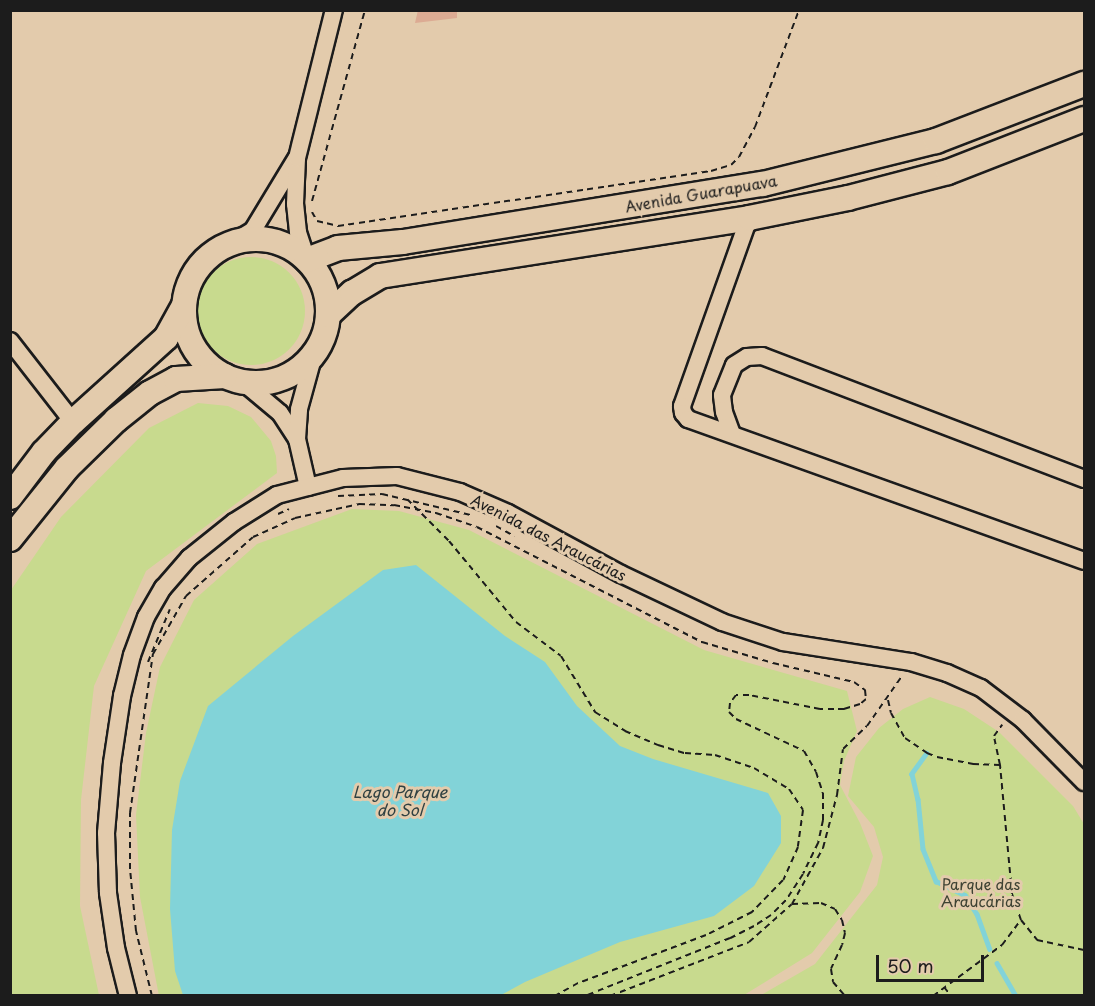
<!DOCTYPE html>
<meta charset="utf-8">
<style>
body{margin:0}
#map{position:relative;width:1095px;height:1006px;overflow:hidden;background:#e3cbac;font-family:"Playpen Sans",sans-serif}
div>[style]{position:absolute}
.green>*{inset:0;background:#c8da8e}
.round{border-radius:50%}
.water>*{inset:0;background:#82d3d8}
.stream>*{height:4.5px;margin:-2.25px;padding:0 2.25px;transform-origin:2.25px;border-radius:2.25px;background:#82d3d8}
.building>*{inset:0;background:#dcab93}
.path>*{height:2px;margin-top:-1px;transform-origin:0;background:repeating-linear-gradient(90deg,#1c1c1c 0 6px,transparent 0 10.5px)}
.roads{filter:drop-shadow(2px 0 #1c1c1c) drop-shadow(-2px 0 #1c1c1c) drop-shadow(0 2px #1c1c1c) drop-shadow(0 -2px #1c1c1c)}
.street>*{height:16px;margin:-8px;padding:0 8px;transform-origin:8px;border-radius:8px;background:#e3cbac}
.secondary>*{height:24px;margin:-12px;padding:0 12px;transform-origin:12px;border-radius:12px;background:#e3cbac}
.secondary>.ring{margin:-12px;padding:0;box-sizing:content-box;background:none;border:24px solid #e3cbac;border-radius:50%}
span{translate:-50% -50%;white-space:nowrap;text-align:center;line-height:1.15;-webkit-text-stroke:6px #e3cbac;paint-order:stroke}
.street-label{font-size:15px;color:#1c1c1c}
.park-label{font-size:15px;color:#3e4233}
.water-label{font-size:16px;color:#304142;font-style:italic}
.frame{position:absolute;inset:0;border:12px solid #1c1c1c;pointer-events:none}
.scale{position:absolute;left:876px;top:955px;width:108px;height:27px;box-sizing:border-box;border:3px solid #1c1c1c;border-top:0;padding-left:8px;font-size:18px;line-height:21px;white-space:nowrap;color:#1c1c1c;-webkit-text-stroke:4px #e3cbac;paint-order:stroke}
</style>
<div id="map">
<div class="green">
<i class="round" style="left:197px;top:257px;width:108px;height:108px"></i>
<i style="clip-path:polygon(198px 403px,228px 406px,251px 417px,271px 441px,276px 456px,277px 473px,146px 571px,94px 686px,81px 800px,80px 906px,99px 995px,11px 995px,11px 590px,61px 517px,149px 428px)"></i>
<i style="clip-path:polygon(352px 509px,399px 511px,469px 530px,704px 650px,847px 691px,857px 731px,844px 761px,840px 785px,860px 823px,873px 856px,860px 892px,812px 953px,744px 995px,159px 996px,140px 897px,136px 815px,146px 733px,160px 667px,194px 600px,257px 544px)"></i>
<i style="clip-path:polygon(930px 697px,964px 709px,999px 732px,1073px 806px,1084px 824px,1084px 995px,761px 995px,815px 964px,877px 885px,883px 857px,874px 827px,848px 796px,856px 757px,879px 728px,903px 709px)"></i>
</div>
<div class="water">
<i style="clip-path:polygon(416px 565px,505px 636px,545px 662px,577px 706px,620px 746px,653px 759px,768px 793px,781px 816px,781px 843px,754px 886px,714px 916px,620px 942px,525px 982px,501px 995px,183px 995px,175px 971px,170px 909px,172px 830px,180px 781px,208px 706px,293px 636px,383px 570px)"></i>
</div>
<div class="stream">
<i style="left:927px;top:753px;width:26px;rotate:126deg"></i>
<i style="left:912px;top:774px;width:26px;rotate:77deg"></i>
<i style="left:918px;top:799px;width:50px;rotate:84.3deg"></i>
<i style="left:923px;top:849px;width:35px;rotate:68deg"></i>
<i style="left:936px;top:881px;width:32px;rotate:26deg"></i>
<i style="left:965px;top:895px;width:22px;rotate:58deg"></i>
<i style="left:977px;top:914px;width:37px;rotate:70deg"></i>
<i style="left:997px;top:963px;width:38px;rotate:60deg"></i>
</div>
<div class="building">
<i style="clip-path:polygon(418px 10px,457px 10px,457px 18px,415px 23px)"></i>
</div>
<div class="path">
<i style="left:312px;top:201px;width:198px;rotate:-74.5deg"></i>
<i style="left:312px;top:212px;width:10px;rotate:61deg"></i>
<i style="left:317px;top:221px;width:22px;rotate:13deg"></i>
<i style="left:338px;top:226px;width:377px;rotate:-8.4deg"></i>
<i style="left:711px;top:171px;width:21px;rotate:-17deg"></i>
<i style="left:731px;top:165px;width:11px;rotate:-45deg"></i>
<i style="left:739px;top:157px;width:34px;rotate:-62deg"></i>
<i style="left:755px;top:127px;width:125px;rotate:-69.4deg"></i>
<i style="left:338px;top:496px;width:44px;rotate:-2.6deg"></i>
<i style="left:382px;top:494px;width:91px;rotate:13.3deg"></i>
<i style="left:407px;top:499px;width:59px;rotate:45deg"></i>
<i style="left:449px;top:541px;width:105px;rotate:50.4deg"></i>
<i style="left:516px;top:622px;width:56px;rotate:37.1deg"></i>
<i style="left:561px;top:656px;width:66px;rotate:58.7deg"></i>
<i style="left:595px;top:712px;width:36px;rotate:32deg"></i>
<i style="left:625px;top:731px;width:36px;rotate:23deg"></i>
<i style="left:658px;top:745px;width:28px;rotate:17deg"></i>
<i style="left:685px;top:753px;width:30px;rotate:4deg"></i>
<i style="left:715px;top:755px;width:41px;rotate:18.4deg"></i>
<i style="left:754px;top:768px;width:41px;rotate:31deg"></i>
<i style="left:789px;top:789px;width:25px;rotate:56deg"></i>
<i style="left:803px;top:810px;width:37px;rotate:98deg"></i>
<i style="left:798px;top:847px;width:36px;rotate:114deg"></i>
<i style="left:783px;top:880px;width:45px;rotate:134.1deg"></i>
<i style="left:752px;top:912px;width:51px;rotate:153.4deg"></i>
<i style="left:706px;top:935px;width:137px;rotate:159.4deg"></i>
<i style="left:578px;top:983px;width:26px;rotate:151deg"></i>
<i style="left:278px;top:514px;width:12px;rotate:-24deg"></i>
<i style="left:496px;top:526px;width:21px;rotate:29deg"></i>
<i style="left:148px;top:662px;width:57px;rotate:-67.5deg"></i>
<i style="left:888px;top:700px;width:13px;rotate:77deg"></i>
<i style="left:891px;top:713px;width:29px;rotate:61deg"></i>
<i style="left:905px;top:738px;width:27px;rotate:34deg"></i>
<i style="left:927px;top:753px;width:11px;rotate:22deg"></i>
<i style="left:937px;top:757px;width:37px;rotate:11deg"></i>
<i style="left:973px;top:764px;width:27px;rotate:2deg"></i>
<i style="left:792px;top:904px;width:29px;rotate:-2deg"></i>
<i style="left:821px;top:903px;width:15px;rotate:23deg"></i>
<i style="left:835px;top:909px;width:13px;rotate:58deg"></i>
<i style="left:842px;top:920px;width:13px;rotate:77deg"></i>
<i style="left:845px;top:933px;width:12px;rotate:104deg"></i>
<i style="left:842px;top:945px;width:26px;rotate:115deg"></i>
<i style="left:831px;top:969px;width:13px;rotate:81deg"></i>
<i style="left:833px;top:982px;width:18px;rotate:49deg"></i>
<i style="left:1021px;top:920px;width:26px;rotate:51deg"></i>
<i style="left:1037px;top:940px;width:48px;rotate:12deg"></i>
<i style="left:944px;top:987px;width:11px;rotate:52deg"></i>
<i style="left:152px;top:996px;width:67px;rotate:-103.8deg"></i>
<i style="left:136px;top:931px;width:62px;rotate:-95.5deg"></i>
<i style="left:130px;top:869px;width:56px;rotate:-90deg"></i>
<i style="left:130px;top:813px;width:161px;rotate:-81.8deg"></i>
<i style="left:153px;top:654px;width:67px;rotate:-60.4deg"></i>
<i style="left:186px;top:596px;width:89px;rotate:-41.4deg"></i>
<i style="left:253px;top:537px;width:46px;rotate:-24.3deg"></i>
<i style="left:295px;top:518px;width:66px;rotate:-12.3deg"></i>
<i style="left:359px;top:504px;width:35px;rotate:2deg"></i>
<i style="left:394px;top:505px;width:43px;rotate:10.8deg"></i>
<i style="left:436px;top:513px;width:43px;rotate:18.9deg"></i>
<i style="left:477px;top:527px;width:253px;rotate:27.1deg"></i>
<i style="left:702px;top:642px;width:74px;rotate:16.5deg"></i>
<i style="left:773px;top:663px;width:83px;rotate:13.2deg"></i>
<i style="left:854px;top:682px;width:14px;rotate:36deg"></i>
<i style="left:865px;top:690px;width:9px;rotate:84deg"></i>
<i style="left:866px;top:699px;width:8px;rotate:140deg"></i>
<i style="left:860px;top:704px;width:17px;rotate:163deg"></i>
<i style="left:844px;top:709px;width:24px;rotate:180deg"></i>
<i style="left:820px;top:709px;width:72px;rotate:-168.8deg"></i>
<i style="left:749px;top:695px;width:13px;rotate:180deg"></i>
<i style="left:736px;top:695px;width:10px;rotate:127deg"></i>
<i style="left:730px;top:703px;width:9px;rotate:96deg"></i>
<i style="left:729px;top:712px;width:10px;rotate:45deg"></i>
<i style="left:736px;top:719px;width:75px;rotate:25.2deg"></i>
<i style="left:804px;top:751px;width:24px;rotate:60deg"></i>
<i style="left:816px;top:772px;width:22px;rotate:72deg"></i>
<i style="left:823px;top:793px;width:27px;rotate:90deg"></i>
<i style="left:823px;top:820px;width:24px;rotate:102deg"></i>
<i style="left:818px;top:843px;width:34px;rotate:116deg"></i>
<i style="left:803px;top:874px;width:31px;rotate:123deg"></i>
<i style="left:786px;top:900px;width:21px;rotate:135deg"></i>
<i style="left:771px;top:915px;width:20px;rotate:147deg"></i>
<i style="left:754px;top:926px;width:27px;rotate:153deg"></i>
<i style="left:730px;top:938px;width:156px;rotate:158.2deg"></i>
<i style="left:610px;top:996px;width:149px;rotate:-21.2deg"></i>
<i style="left:749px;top:942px;width:57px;rotate:-41.5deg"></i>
<i style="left:792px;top:904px;width:64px;rotate:-61deg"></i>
<i style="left:823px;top:848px;width:55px;rotate:-75.2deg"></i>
<i style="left:837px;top:795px;width:46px;rotate:-82.6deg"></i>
<i style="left:843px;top:749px;width:33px;rotate:-44deg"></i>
<i style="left:867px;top:726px;width:61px;rotate:-55deg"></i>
<i style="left:933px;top:996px;width:86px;rotate:-36.5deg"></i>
<i style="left:1002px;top:945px;width:31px;rotate:-53deg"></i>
<i style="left:1021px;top:920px;width:28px;rotate:-109deg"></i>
<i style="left:1012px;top:894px;width:130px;rotate:-95.3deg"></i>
<i style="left:1000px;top:765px;width:30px;rotate:-102deg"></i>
<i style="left:994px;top:736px;width:14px;rotate:-54deg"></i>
</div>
<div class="roads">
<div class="street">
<i style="left:749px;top:218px;width:200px;rotate:109.6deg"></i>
<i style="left:682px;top:406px;width:7px;rotate:82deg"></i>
<i style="left:683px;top:413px;width:8px;rotate:50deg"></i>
<i style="left:688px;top:419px;width:421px;rotate:19.7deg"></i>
<i style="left:230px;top:244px;width:27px;rotate:-31deg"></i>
<i style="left:253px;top:230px;width:83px;rotate:-58.8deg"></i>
<i style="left:307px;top:260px;width:29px;rotate:-108deg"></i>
<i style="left:298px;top:232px;width:28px;rotate:-96deg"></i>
<i style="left:295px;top:204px;width:46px;rotate:-87.5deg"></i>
<i style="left:297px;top:158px;width:153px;rotate:-76deg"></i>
<i style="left:10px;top:341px;width:103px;rotate:52.1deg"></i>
<i style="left:243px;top:382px;width:48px;rotate:40deg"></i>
<i style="left:280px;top:413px;width:31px;rotate:57deg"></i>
<i style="left:732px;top:434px;width:23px;rotate:-110deg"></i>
<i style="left:724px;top:412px;width:17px;rotate:-97deg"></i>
<i style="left:722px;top:395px;width:32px;rotate:-68deg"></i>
<i style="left:734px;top:365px;width:15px;rotate:-32deg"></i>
<i style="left:747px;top:357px;width:15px;rotate:-4deg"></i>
<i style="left:762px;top:356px;width:345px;rotate:20.9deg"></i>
<i style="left:308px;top:487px;width:49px;rotate:-102.9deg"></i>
<i style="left:297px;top:439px;width:30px;rotate:-86deg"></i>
<i style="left:299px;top:409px;width:57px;rotate:-74.7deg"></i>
<i style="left:128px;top:996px;width:49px;rotate:-104deg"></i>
<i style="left:116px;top:948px;width:56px;rotate:-98.3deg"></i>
<i style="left:108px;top:893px;width:60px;rotate:-91.9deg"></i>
<i style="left:106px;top:833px;width:70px;rotate:-85.1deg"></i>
<i style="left:112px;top:763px;width:68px;rotate:-81.5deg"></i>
<i style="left:122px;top:696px;width:42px;rotate:-76.3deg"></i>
<i style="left:132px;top:655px;width:40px;rotate:-69.8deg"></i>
<i style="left:146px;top:617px;width:34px;rotate:-60deg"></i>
<i style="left:163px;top:588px;width:40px;rotate:-49deg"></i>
<i style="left:189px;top:558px;width:58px;rotate:-38.7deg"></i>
<i style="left:234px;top:522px;width:51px;rotate:-32.1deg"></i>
<i style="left:277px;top:495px;width:68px;rotate:-14.4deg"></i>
<i style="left:343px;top:478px;width:54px;rotate:-2.1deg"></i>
<i style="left:397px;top:476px;width:65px;rotate:14.3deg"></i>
<i style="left:460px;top:492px;width:52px;rotate:23.6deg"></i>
<i style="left:508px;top:513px;width:128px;rotate:28.4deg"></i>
<i style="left:621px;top:574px;width:112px;rotate:25.4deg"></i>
<i style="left:722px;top:622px;width:64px;rotate:18.2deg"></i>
<i style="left:783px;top:642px;width:130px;rotate:8.9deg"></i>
<i style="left:911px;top:662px;width:38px;rotate:17deg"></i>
<i style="left:947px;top:673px;width:37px;rotate:24deg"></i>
<i style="left:981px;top:688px;width:53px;rotate:37.3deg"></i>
<i style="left:1023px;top:720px;width:87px;rotate:45.5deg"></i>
</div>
<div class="secondary">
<i class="ring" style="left:184px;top:239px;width:120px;height:120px"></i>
<i style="left:307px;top:260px;width:33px;rotate:-21deg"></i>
<i style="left:338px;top:248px;width:65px;rotate:-5.3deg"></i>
<i style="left:403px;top:242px;width:365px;rotate:-9.2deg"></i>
<i style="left:763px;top:184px;width:178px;rotate:-14deg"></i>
<i style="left:936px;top:141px;width:159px;rotate:-21.1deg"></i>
<i style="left:328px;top:315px;width:33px;rotate:-43deg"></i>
<i style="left:352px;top:293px;width:33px;rotate:-31deg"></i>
<i style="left:380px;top:276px;width:374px;rotate:-8.9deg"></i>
<i style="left:749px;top:218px;width:101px;rotate:-11.4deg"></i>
<i style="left:848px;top:198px;width:103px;rotate:-14.6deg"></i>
<i style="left:948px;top:172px;width:146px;rotate:-21.3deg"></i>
<i style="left:10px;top:497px;width:56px;rotate:-52.9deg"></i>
<i style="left:44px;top:452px;width:42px;rotate:-46deg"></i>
<i style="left:73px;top:422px;width:125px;rotate:-42.1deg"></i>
<i style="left:166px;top:338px;width:37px;rotate:-61deg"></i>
<i style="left:10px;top:539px;width:91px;rotate:-51.2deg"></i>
<i style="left:67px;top:468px;width:69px;rotate:-44.4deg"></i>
<i style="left:116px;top:420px;width:43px;rotate:-38.5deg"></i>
<i style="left:150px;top:393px;width:30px;rotate:-28deg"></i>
<i style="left:176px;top:379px;width:49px;rotate:-3.5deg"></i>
</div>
</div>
<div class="street-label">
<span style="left:701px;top:193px;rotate:-10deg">Avenida Guarapuava</span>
<span style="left:549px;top:537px;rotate:27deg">Avenida das Araucárias</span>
</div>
<div class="park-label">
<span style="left:981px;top:892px">Parque das<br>Araucárias</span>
</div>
<div class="water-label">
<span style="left:400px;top:800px">Lago Parque<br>do Sol</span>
</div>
<div class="frame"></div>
<div class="scale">50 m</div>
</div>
